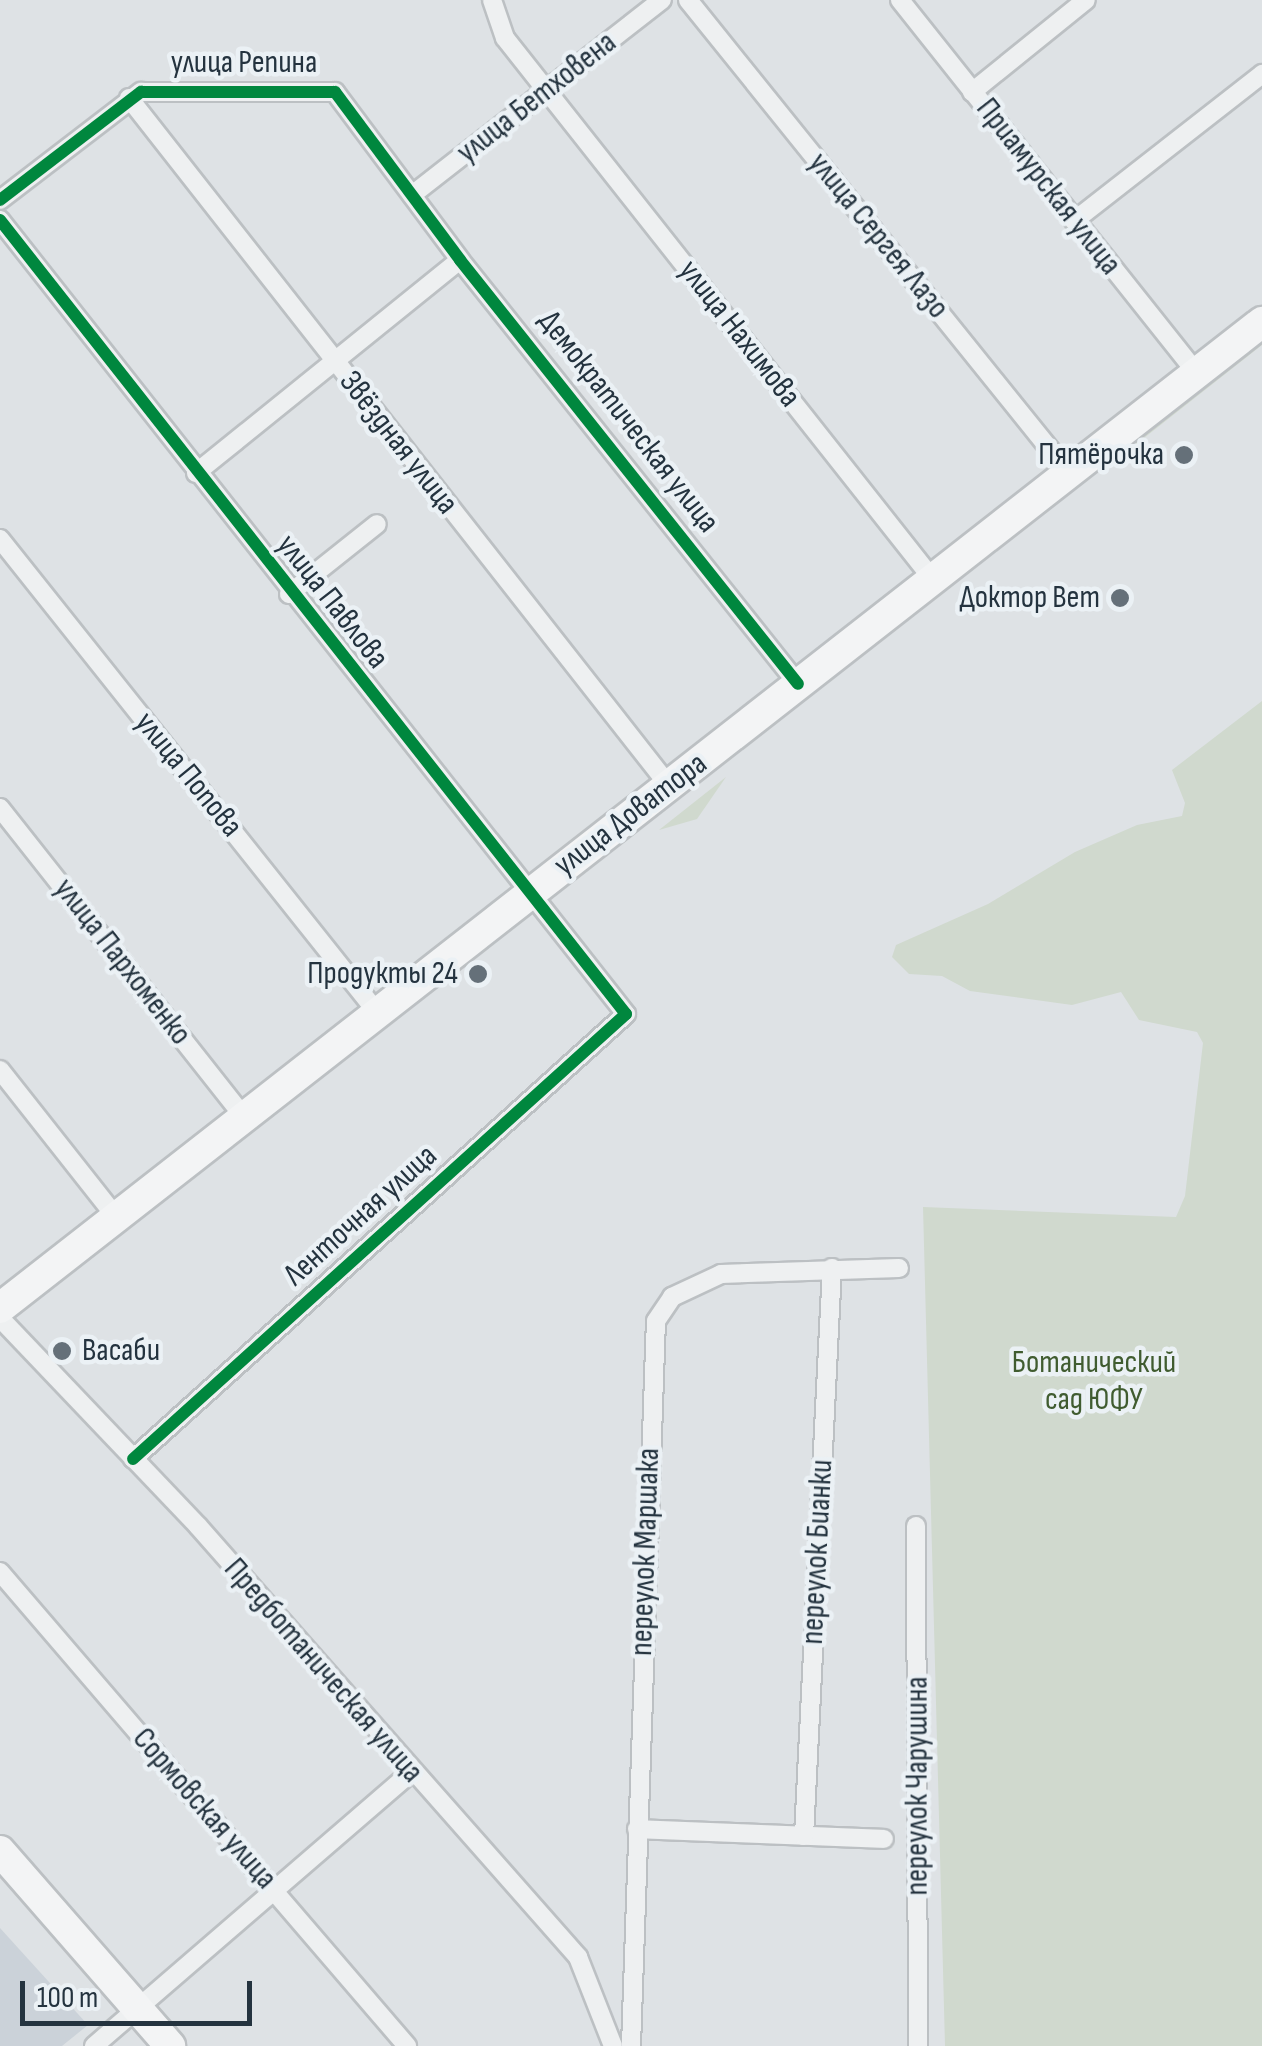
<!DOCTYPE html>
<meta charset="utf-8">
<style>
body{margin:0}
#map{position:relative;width:1262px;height:2046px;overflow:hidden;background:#dee2e5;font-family:"Sofia Sans Condensed",sans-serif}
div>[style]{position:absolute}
.built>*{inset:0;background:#cbd2d9}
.green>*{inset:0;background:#d0d9ce}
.roads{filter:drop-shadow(2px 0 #bcc0c3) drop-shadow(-2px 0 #bcc0c3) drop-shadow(0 2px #bcc0c3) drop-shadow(0 -2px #bcc0c3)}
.minor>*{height:18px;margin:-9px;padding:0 9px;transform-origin:9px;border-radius:9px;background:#eef0f1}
.primary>*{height:30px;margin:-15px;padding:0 15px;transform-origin:15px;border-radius:15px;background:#f3f4f5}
.cycleway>*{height:12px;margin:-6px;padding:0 6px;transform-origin:6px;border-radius:6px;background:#00873e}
.dots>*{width:28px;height:28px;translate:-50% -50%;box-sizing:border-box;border:5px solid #ebf1f5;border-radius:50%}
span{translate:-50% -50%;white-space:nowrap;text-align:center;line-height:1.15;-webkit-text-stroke:9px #ebf1f5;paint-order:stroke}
.street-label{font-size:32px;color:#24333f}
.poi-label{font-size:32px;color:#24333f}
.right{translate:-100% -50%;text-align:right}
.left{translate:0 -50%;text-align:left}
.park-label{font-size:32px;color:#405c30}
.scale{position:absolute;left:20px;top:1981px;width:232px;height:45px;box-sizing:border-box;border:5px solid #24333f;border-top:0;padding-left:12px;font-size:30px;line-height:35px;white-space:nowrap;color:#24333f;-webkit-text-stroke:8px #ebf1f5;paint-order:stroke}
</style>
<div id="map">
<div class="built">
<i style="clip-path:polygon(0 1928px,88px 2025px,62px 2046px,0 2046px)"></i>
</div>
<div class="green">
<i style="clip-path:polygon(1262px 337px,1262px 345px,1144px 438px,1145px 451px,1136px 458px,1129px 449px,1102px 470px,1099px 466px)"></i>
<i style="clip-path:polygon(1262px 701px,1262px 2046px,945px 2046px,923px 1207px,1176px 1217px,1185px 1196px,1203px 1043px,1197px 1032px,1139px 1020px,1121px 992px,1072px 1005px,970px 991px,942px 976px,909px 974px,892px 957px,896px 945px,988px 904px,1075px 852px,1137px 825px,1182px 816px,1185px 803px,1172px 770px)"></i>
<i style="clip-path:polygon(726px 777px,697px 819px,659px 830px)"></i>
</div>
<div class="roads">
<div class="minor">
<i style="left:492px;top:0;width:40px;rotate:71.1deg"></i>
<i style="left:505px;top:38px;width:687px;rotate:51.68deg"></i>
<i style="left:688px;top:0;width:606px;rotate:51.16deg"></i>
<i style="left:900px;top:0;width:477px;rotate:51.5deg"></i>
<i style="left:972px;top:92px;width:146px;rotate:-38.9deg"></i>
<i style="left:129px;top:98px;width:876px;rotate:51.86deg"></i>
<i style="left:412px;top:195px;width:317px;rotate:-38deg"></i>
<i style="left:0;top:200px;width:178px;rotate:-37.5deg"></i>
<i style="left:141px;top:92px;width:194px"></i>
<i style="left:335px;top:92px;width:209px;rotate:53.3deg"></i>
<i style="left:460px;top:260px;width:542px;rotate:51.44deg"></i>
<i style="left:0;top:220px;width:1011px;rotate:51.75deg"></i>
<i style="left:626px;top:1014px;width:664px;rotate:137.93deg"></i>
<i style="left:1074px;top:221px;width:239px;rotate:-38deg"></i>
<i style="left:196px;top:473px;width:339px;rotate:-38.9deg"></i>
<i style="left:0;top:539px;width:603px;rotate:51.46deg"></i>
<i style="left:289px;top:594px;width:112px;rotate:-38.5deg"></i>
<i style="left:0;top:808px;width:392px;rotate:51.7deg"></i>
<i style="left:0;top:1070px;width:187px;rotate:51.7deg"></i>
<i style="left:0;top:1318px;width:287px;rotate:46.4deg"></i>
<i style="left:198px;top:1526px;width:575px;rotate:48.6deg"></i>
<i style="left:578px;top:1957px;width:96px;rotate:68.5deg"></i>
<i style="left:916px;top:1526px;width:520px;rotate:89.78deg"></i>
<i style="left:0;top:1572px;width:625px;rotate:49.35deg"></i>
<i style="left:637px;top:1829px;width:247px;rotate:2.3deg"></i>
<i style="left:804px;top:1836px;width:569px;rotate:-87.18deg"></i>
<i style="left:94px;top:2046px;width:418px;rotate:-40.8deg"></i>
<i style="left:631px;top:2046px;width:725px;rotate:-88.03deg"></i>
<i style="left:656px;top:1321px;width:29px;rotate:-56deg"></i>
<i style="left:672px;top:1297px;width:54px;rotate:-25.1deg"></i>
<i style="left:721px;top:1274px;width:178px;rotate:-1.9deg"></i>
</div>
<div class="primary">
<i style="left:0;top:1308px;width:1602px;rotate:-38deg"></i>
<i style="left:0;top:1851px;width:259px;rotate:48.9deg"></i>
</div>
</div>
<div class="cycleway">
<i style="left:0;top:200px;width:178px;rotate:-37.5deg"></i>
<i style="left:141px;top:92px;width:194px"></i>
<i style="left:335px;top:92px;width:209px;rotate:53.3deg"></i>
<i style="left:460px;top:260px;width:542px;rotate:51.44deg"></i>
<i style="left:0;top:220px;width:1011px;rotate:51.75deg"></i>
<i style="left:626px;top:1014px;width:664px;rotate:137.93deg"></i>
</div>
<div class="dots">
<i style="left:1184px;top:455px;background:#657079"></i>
<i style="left:1120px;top:598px;background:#657079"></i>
<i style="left:478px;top:974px;background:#657079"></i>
<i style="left:62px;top:1351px;background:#657079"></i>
</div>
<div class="street-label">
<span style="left:244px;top:63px">улица Репина</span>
<span style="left:537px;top:98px;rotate:-38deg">улица Бетховена</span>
<span style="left:1048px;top:187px;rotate:52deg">Приамурская улица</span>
<span style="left:878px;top:236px;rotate:51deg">улица Сергея Лазо</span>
<span style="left:739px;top:334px;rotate:52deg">улица Нахимова</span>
<span style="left:628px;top:422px;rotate:52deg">Демократическая улица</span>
<span style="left:398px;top:443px;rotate:52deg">Звёздная улица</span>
<span style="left:332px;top:602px;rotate:52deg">улица Павлова</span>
<span style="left:188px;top:775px;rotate:51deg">улица Попова</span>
<span style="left:631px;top:815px;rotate:-37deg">улица Доватора</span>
<span style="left:122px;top:962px;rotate:52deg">улица Пархоменко</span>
<span style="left:361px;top:1216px;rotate:-42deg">Ленточная улица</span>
<span style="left:646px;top:1552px;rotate:-88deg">переулок Маршака</span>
<span style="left:818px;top:1552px;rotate:-87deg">переулок Бианки</span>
<span style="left:323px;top:1671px;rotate:49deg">Предботаническая улица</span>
<span style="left:918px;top:1786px;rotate:-90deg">переулок Чарушина</span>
<span style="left:204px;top:1809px;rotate:49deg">Сормовская улица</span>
</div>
<div class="poi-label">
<span class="right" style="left:1164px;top:455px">Пятёрочка</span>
<span class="right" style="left:1100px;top:598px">Доктор Вет</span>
<span class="right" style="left:458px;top:974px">Продукты 24</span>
<span class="left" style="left:82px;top:1351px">Васаби</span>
</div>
<div class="park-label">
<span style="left:1094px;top:1382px">Ботанический<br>сад ЮФУ</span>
</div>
<div class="scale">100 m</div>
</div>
